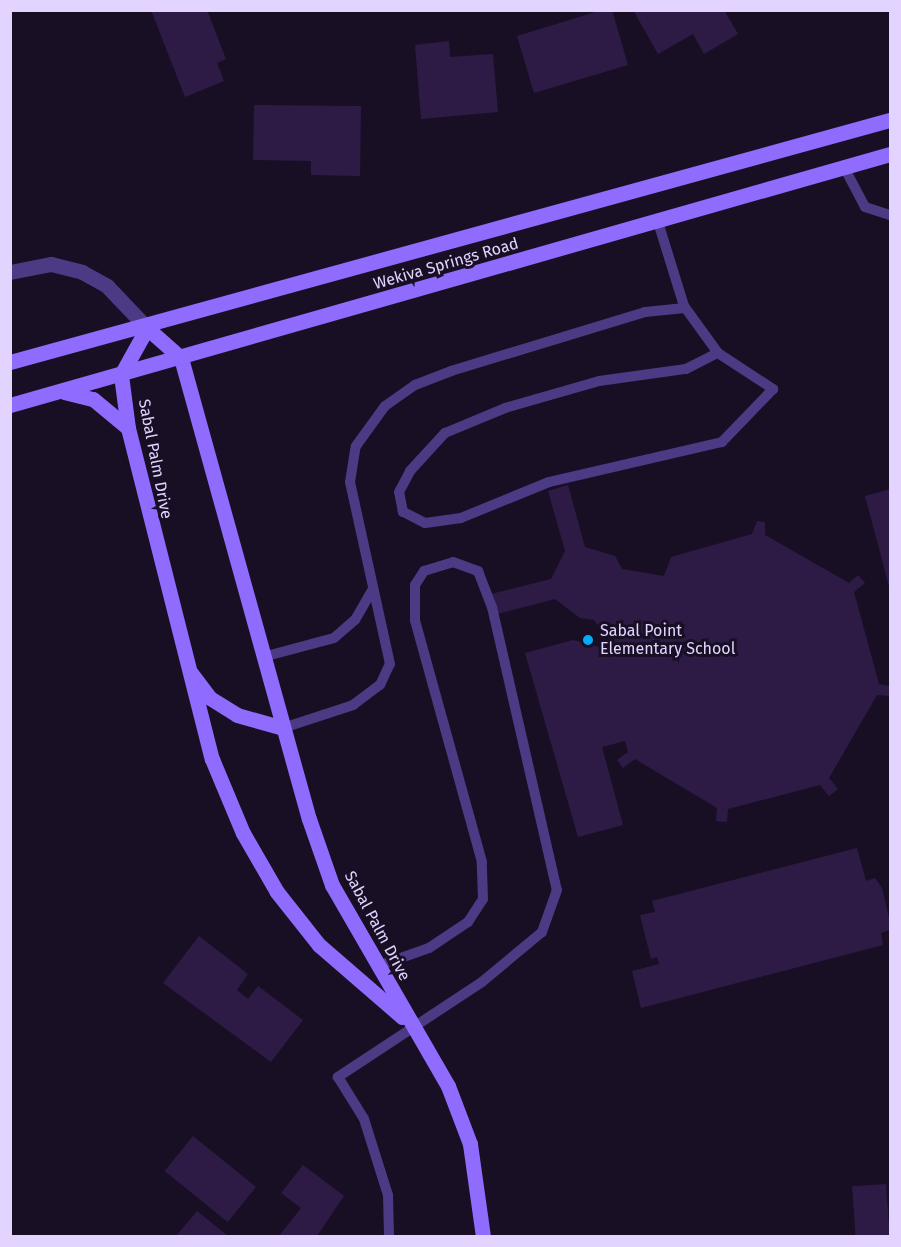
<!DOCTYPE html>
<style>
body{margin:0}
#map{position:relative;width:901px;height:1247px;overflow:hidden;background:#180f25;font-family:"Fira Sans",sans-serif}
div>[style]{position:absolute}
.building>*{inset:0;background:#2d1b46;transform-origin:0 0}
.lane>*{height:10px;margin:-5px;padding:0 5px;transform-origin:5px;border-radius:5px;background:#4d3a84}
.street>*{height:15px;margin:-7.5px;padding:0 7.5px;transform-origin:7.5px;border-radius:7.5px;background:#4d3a84}
.secondary>*{height:15px;margin:-7.5px;padding:0 7.5px;transform-origin:7.5px;border-radius:7.5px;background:#8f6bfe}
.dots>*{width:16px;height:16px;translate:-50% -50%;box-sizing:border-box;border:3px solid #180f25;border-radius:50%}
span{translate:-50% -50%;white-space:nowrap;text-align:center;line-height:1.15;-webkit-text-stroke:6px #180f25;paint-order:stroke}
.street-label{font-size:16px;color:#e2d3ff}
.poi-label{font-size:16px;color:#e2d3ff}
.left{translate:0 -50%;text-align:left}
.frame{position:absolute;inset:0;border:12px solid #e2d3ff;pointer-events:none}
</style>
<div id="map">
<div class="building">
<i style="clip-path:polygon(151px 10px,207px 10px,226px 59px,217px 63px,224px 81px,185px 97px)"></i>
<i style="clip-path:polygon(602px 10px,612px 10px,628px 65px,534px 93px,517px 36px)"></i>
<i style="clip-path:polygon(633px 10px,724px 10px,738px 34px,704px 54px,693px 34px,658px 54px)"></i>
<i style="clip-path:polygon(449px 41px,450px 57px,493px 54px,498px 112px,421px 119px,415px 45px)"></i>
<i style="clip-path:polygon(254px 105px,361px 106px,360px 176px,311px 175px,311px 161px,253px 160px)"></i>
<i style="clip-path:polygon(568px 485px,585px 547px,615px 556px,622px 569px,664px 576px,671px 557px,752px 534px,757px 521px,765px 522px,765px 535px,849px 583px,858px 575px,865px 583px,854px 592px,879px 684px,890px 686px,890px 696px,877px 695px,829px 778px,838px 789px,829px 796px,820px 785px,728px 809px,727px 822px,716px 821px,717px 808px,635px 759px,623px 768px,617px 760px,628px 752px,625px 741px,602px 747px,623px 825px,578px 837px,525px 653px,573px 640px,604px 648px,609px 640px,594px 620px,580px 618px,555px 599px,497px 614px,491px 594px,551px 579px,565px 551px,548px 491px)"></i>
<i style="clip-path:polygon(890px 489px,890px 590px,865px 496px)"></i>
<i style="clip-path:polygon(857px 848px,866px 881px,875px 878px,882px 888px,890px 922px,890px 930px,881px 933px,883px 945px,641px 1008px,632px 971px,659px 964px,657px 957px,651px 959px,640px 915px,655px 912px,652px 901px)"></i>
<i style="clip-path:polygon(199px 936px,248px 974px,237px 990px,248px 999px,258px 986px,303px 1020px,271px 1062px,163px 983px)"></i>
<i style="left:193px;top:1136px;width:81px;height:45px;rotate:39deg"></i>
<i style="clip-path:polygon(303px 1165px,344px 1196px,317px 1236px,279px 1236px,301px 1208px,281px 1193px)"></i>
<i style="left:886px;top:1184px;width:52px;height:34px;rotate:86deg"></i>
<i style="clip-path:polygon(197px 1211px,228px 1236px,176px 1236px)"></i>
</div>
<div class="lane">
<i style="left:845px;top:169px;width:43px;rotate:62.2deg"></i>
<i style="left:865px;top:207px;width:26px;rotate:18deg"></i>
<i style="left:658px;top:222px;width:88px;rotate:72.8deg"></i>
<i style="left:684px;top:306px;width:58px;rotate:54.1deg"></i>
<i style="left:718px;top:353px;width:66px;rotate:33.2deg"></i>
<i style="left:773px;top:389px;width:74px;rotate:133.9deg"></i>
<i style="left:722px;top:442px;width:178px;rotate:167deg"></i>
<i style="left:549px;top:482px;width:95px;rotate:157.8deg"></i>
<i style="left:461px;top:518px;width:36px;rotate:172deg"></i>
<i style="left:425px;top:523px;width:25px;rotate:-153deg"></i>
<i style="left:403px;top:512px;width:20px;rotate:-101deg"></i>
<i style="left:399px;top:492px;width:24px;rotate:-62deg"></i>
<i style="left:410px;top:471px;width:52px;rotate:-47.4deg"></i>
<i style="left:445px;top:433px;width:65px;rotate:-22.6deg"></i>
<i style="left:505px;top:408px;width:98px;rotate:-16deg"></i>
<i style="left:599px;top:381px;width:88px;rotate:-7.9deg"></i>
<i style="left:686px;top:369px;width:36px;rotate:-27deg"></i>
<i style="left:263px;top:657px;width:73px;rotate:-15deg"></i>
<i style="left:334px;top:638px;width:28px;rotate:-41deg"></i>
<i style="left:355px;top:620px;width:36px;rotate:-60deg"></i>
<i style="left:283px;top:728px;width:74px;rotate:-18.2deg"></i>
<i style="left:353px;top:705px;width:34px;rotate:-37deg"></i>
<i style="left:380px;top:685px;width:23px;rotate:-65deg"></i>
<i style="left:390px;top:664px;width:186px;rotate:-102.4deg"></i>
<i style="left:350px;top:482px;width:36px;rotate:-81deg"></i>
<i style="left:356px;top:446px;width:49px;rotate:-54.1deg"></i>
<i style="left:385px;top:406px;width:37px;rotate:-35deg"></i>
<i style="left:415px;top:385px;width:39px;rotate:-21deg"></i>
<i style="left:451px;top:371px;width:203px;rotate:-16.9deg"></i>
<i style="left:645px;top:312px;width:40px;rotate:-5.7deg"></i>
<i style="left:378px;top:966px;width:54px;rotate:-19.4deg"></i>
<i style="left:429px;top:948px;width:47px;rotate:-33.7deg"></i>
<i style="left:468px;top:922px;width:27px;rotate:-57deg"></i>
<i style="left:483px;top:899px;width:37px;rotate:-92deg"></i>
<i style="left:482px;top:862px;width:251px;rotate:-105.5deg"></i>
<i style="left:415px;top:620px;width:35px;rotate:-90deg"></i>
<i style="left:415px;top:585px;width:17px;rotate:-57deg"></i>
<i style="left:424px;top:571px;width:30px;rotate:-17deg"></i>
<i style="left:453px;top:562px;width:27px;rotate:20deg"></i>
<i style="left:478px;top:571px;width:39px;rotate:69deg"></i>
<i style="left:492px;top:607px;width:290px;rotate:77.1deg"></i>
<i style="left:557px;top:890px;width:45px;rotate:109.7deg"></i>
<i style="left:542px;top:932px;width:78px;rotate:140.2deg"></i>
<i style="left:482px;top:982px;width:173px;rotate:146.6deg"></i>
<i style="left:338px;top:1077px;width:49px;rotate:58.2deg"></i>
<i style="left:364px;top:1119px;width:80px;rotate:72.5deg"></i>
<i style="left:388px;top:1195px;width:41px;rotate:88.6deg"></i>
</div>
<div class="street">
<i style="left:10px;top:272px;width:42px;rotate:-11deg"></i>
<i style="left:51px;top:264px;width:32px;rotate:14deg"></i>
<i style="left:82px;top:272px;width:29px;rotate:29deg"></i>
<i style="left:107px;top:286px;width:58px;rotate:46.4deg"></i>
</div>
<div class="secondary">
<i style="left:147px;top:328px;width:45px;rotate:41.4deg"></i>
<i style="left:181px;top:358px;width:478px;rotate:74.5deg"></i>
<i style="left:309px;top:819px;width:70px;rotate:70.8deg"></i>
<i style="left:332px;top:885px;width:232px;rotate:60deg"></i>
<i style="left:448px;top:1086px;width:62px;rotate:69.2deg"></i>
<i style="left:470px;top:1144px;width:93px;rotate:82deg"></i>
<i style="left:147px;top:328px;width:54px;rotate:119deg"></i>
<i style="left:121px;top:375px;width:53px;rotate:82.5deg"></i>
<i style="left:128px;top:428px;width:341px;rotate:75.8deg"></i>
<i style="left:212px;top:759px;width:80px;rotate:67.3deg"></i>
<i style="left:243px;top:833px;width:68px;rotate:60deg"></i>
<i style="left:277px;top:892px;width:68px;rotate:51.6deg"></i>
<i style="left:319px;top:945px;width:110px;rotate:40.9deg"></i>
<i style="left:10px;top:362px;width:913px;rotate:-15.38deg"></i>
<i style="left:64px;top:392px;width:30px;rotate:14deg"></i>
<i style="left:93px;top:399px;width:45px;rotate:39.6deg"></i>
<i style="left:10px;top:405px;width:915px;rotate:-15.92deg"></i>
<i style="left:191px;top:673px;width:31px;rotate:53deg"></i>
<i style="left:210px;top:698px;width:32px;rotate:32deg"></i>
<i style="left:237px;top:715px;width:48px;rotate:15.8deg"></i>
</div>
<div class="dots">
<i style="left:588px;top:640px;background:#02acfd"></i>
</div>
<div class="street-label">
<span style="left:446px;top:264px;rotate:-16deg">Wekiva Springs Road</span>
<span style="left:155px;top:459px;rotate:79deg">Sabal Palm Drive</span>
<span style="left:377px;top:926px;rotate:62deg">Sabal Palm Drive</span>
</div>
<div class="poi-label">
<span class="left" style="left:600px;top:640px">Sabal Point<br>Elementary School</span>
</div>
<div class="frame"></div>
</div>
